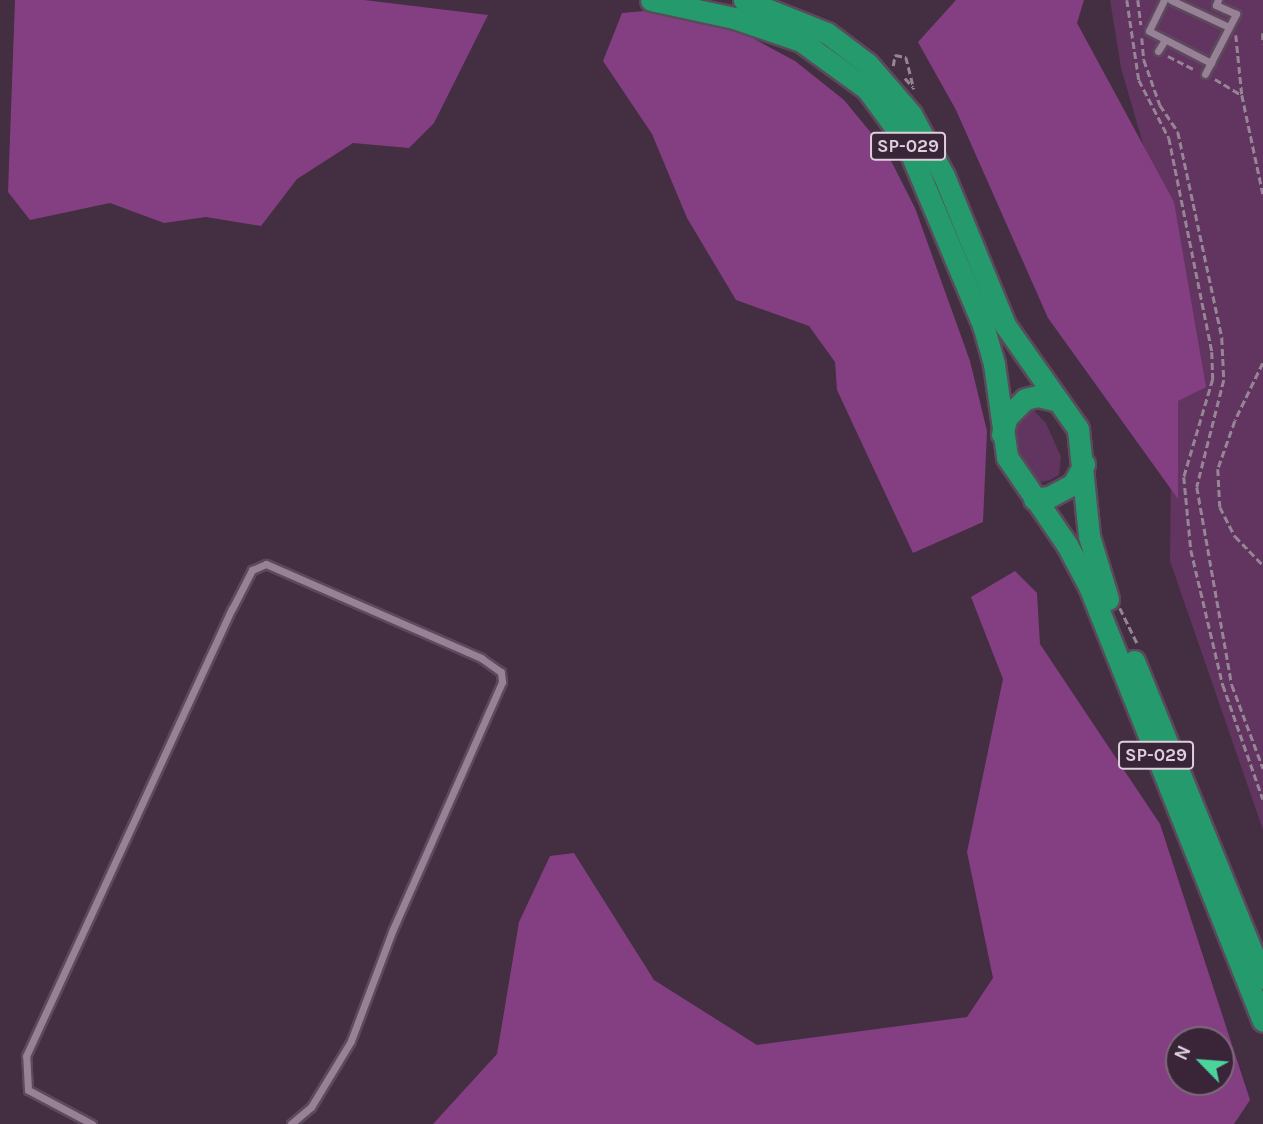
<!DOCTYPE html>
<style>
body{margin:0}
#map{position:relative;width:1263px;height:1124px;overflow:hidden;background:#432e42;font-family:Karla,sans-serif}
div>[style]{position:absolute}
.green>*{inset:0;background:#623460}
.forest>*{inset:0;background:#843f82}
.path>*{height:2.5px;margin-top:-1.25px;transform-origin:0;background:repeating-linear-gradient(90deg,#968595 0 7px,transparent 0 10.5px)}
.roads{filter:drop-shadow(2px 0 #5b4a5b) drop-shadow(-2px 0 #5b4a5b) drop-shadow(0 2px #5b4a5b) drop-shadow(0 -2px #5b4a5b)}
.street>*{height:7px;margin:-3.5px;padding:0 3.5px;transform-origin:3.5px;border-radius:3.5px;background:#988097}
.highway>*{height:21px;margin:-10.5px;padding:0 10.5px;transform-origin:10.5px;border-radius:10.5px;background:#259a6d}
span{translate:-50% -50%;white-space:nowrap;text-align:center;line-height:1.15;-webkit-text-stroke:5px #392438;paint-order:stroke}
.shield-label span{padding:2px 5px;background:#392438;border:2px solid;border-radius:5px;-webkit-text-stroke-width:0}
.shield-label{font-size:18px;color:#ddd0dc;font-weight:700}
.north{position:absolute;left:1165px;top:1026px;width:70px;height:70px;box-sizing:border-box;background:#392438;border:2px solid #7b697a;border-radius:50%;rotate:295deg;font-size:19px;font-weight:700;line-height:28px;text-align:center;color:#ddd0dc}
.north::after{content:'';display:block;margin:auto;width:24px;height:32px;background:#4ad49c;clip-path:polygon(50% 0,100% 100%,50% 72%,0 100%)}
</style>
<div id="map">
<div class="green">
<i style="clip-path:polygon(1110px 0,1263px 0,1263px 830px,1170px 561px,1173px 247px,1121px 68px)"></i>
<i style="clip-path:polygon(1032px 409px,1046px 423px,1061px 457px,1059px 475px,1050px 480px,1040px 482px,1030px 474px,1017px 447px,1016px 417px)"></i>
</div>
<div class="forest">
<i style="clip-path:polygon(15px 0,364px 0,488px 15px,434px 123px,409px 148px,353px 143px,297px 179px,261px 226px,206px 217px,164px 223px,110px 203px,30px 220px,8px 192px)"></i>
<i style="clip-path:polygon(956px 0,1084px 0,1077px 23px,1174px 202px,1206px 387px,1178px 401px,1178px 499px,1048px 318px,956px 110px,918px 42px)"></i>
<i style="clip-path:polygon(678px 8px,734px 28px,795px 61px,844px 100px,886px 151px,915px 208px,970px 361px,987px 431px,983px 522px,913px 553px,837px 390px,835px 362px,809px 326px,736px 300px,687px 218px,652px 134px,603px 61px,622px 13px)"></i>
<i style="clip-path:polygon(evenodd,1015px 571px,1037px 593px,1040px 644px,1160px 824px,1250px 1100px,1234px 1124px,433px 1124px,497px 1054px,519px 922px,550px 856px,574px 853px,654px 980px,757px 1045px,967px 1017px,993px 978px,967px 852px,1003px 679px,971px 597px,1015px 571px,1179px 1040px,1221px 1040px,1221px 1082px,1179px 1082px,1179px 1040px)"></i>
</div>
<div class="path">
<i style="left:1127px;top:0;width:81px;rotate:81.5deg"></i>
<i style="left:1139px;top:80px;width:65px;rotate:62.7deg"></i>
<i style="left:1169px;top:138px;width:218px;rotate:78.6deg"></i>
<i style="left:1212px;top:352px;width:27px;rotate:88deg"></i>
<i style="left:1213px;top:379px;width:102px;rotate:106.5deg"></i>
<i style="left:1184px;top:477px;width:73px;rotate:84.5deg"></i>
<i style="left:1191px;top:550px;width:139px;rotate:76.7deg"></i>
<i style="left:1223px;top:685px;width:121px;rotate:70.7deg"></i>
<i style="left:1138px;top:0;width:25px;rotate:83deg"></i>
<i style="left:1263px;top:33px;width:11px;rotate:90deg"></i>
<i style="left:1236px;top:35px;width:60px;rotate:84.3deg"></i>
<i style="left:1242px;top:95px;width:101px;rotate:78deg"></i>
<i style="left:1142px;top:38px;width:22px;rotate:85deg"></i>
<i style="left:1144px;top:60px;width:48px;rotate:70.4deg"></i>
<i style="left:1160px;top:105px;width:32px;rotate:56deg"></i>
<i style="left:1178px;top:132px;width:211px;rotate:77.9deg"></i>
<i style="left:1222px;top:338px;width:42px;rotate:87.3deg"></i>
<i style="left:1224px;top:380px;width:110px;rotate:104.2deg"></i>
<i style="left:1197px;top:487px;width:201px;rotate:80deg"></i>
<i style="left:1232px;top:685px;width:89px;rotate:69.5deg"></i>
<i style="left:1168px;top:56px;width:31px;rotate:27deg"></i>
<i style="left:893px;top:66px;width:11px;rotate:-80deg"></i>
<i style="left:895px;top:55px;width:11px;rotate:10deg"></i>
<i style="left:906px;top:57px;width:33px;rotate:76deg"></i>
<i style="left:905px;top:78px;width:12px;rotate:48deg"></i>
<i style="left:1215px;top:79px;width:31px;rotate:31deg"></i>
<i style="left:1263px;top:363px;width:64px;rotate:115.8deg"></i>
<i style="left:1235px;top:421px;width:51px;rotate:109.5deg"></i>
<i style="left:1218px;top:469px;width:38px;rotate:87deg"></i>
<i style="left:1220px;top:507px;width:33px;rotate:63deg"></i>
<i style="left:1235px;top:536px;width:40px;rotate:46deg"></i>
<i style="left:1120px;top:608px;width:39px;rotate:64deg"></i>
</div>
<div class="roads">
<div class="street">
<i style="left:1164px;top:0;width:34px;rotate:116deg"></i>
<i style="left:1149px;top:31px;width:70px;rotate:27.3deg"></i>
<i style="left:1171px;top:0;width:64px;rotate:25deg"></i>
<i style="left:1158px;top:51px;width:13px;rotate:-58deg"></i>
<i style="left:1205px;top:74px;width:68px;rotate:-62.7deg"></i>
<i style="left:1236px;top:14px;width:22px;rotate:-156deg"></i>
<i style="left:1216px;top:5px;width:5px;rotate:-68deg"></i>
<i style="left:92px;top:1124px;width:72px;rotate:-152deg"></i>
<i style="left:28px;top:1090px;width:34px;rotate:-93deg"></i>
<i style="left:26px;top:1056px;width:492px;rotate:-65.3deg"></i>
<i style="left:232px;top:609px;width:44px;rotate:-62.9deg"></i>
<i style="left:252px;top:570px;width:15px;rotate:-23deg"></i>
<i style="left:266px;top:564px;width:235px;rotate:23.6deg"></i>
<i style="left:481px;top:658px;width:24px;rotate:35deg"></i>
<i style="left:501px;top:672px;width:10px;rotate:84deg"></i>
<i style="left:502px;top:682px;width:270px;rotate:113.8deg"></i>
<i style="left:393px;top:929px;width:120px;rotate:110.6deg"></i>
<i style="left:351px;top:1041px;width:77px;rotate:121.2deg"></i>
<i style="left:311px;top:1107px;width:26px;rotate:140deg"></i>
</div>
<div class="highway">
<i style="left:651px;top:0;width:85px;rotate:12.2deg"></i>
<i style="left:734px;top:18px;width:71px;rotate:18.9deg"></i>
<i style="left:801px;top:41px;width:82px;rotate:36deg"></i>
<i style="left:867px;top:89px;width:66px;rotate:53.7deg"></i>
<i style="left:906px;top:142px;width:199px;rotate:67.2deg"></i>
<i style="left:983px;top:325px;width:41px;rotate:74.2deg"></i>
<i style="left:994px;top:364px;width:94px;rotate:82deg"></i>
<i style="left:1007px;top:457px;width:107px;rotate:55.7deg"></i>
<i style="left:1067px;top:545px;width:47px;rotate:61.8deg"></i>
<i style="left:1089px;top:586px;width:468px;rotate:68.2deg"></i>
<i style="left:744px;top:0;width:89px;rotate:21.7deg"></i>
<i style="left:827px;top:33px;width:51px;rotate:37.1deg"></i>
<i style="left:868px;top:64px;width:66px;rotate:49.3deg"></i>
<i style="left:911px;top:114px;width:70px;rotate:62deg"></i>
<i style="left:944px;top:176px;width:161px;rotate:67.7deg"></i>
<i style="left:1005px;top:325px;width:127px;rotate:54.9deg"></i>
<i style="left:1078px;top:429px;width:108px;rotate:84.1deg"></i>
<i style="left:1089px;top:536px;width:66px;rotate:73.2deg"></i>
<i style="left:1002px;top:434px;width:18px;rotate:-74deg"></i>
<i style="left:1007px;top:417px;width:25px;rotate:-45deg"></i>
<i style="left:1025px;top:399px;width:13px;rotate:-13deg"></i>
<i style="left:1038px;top:396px;width:21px;rotate:14deg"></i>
<i style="left:1034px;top:499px;width:15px;rotate:-8deg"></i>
<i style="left:1049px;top:497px;width:27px;rotate:-28deg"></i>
<i style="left:1073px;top:484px;width:23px;rotate:-61deg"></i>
<i style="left:1134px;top:661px;width:342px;rotate:67.9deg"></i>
</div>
</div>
<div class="shield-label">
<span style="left:908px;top:146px">SP-029</span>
<span style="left:1156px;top:755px">SP-029</span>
</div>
<div class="north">N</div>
</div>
